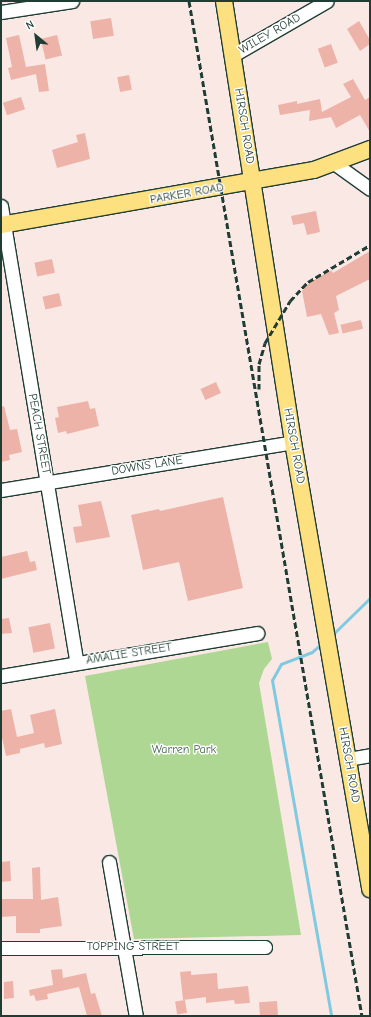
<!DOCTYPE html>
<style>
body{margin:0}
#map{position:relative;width:371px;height:1017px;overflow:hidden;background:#fae8e5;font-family:"Comic Neue",sans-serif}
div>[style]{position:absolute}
.green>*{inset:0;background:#aed794}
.stream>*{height:3px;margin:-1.5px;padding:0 1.5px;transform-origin:1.5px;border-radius:1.5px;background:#80cae1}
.building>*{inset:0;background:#edb3a8;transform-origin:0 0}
.roads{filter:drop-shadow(1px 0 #1f3d34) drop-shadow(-1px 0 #1f3d34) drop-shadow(0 1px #1f3d34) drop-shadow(0 -1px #1f3d34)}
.minor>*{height:13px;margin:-6.5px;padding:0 6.5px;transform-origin:6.5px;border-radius:6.5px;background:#fff}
.major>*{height:16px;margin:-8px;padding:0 8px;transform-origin:8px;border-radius:8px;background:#fde080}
.rail>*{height:3px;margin-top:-1.5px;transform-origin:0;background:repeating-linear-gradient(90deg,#1f3d34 0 6px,transparent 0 9px)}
span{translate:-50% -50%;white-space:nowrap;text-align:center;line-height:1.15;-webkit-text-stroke:3px #fff;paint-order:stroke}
.street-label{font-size:12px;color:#1f3d34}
.park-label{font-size:12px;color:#43644c}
.frame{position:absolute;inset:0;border:2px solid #1f3d34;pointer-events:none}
.north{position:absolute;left:16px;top:16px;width:40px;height:40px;-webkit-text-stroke:3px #fff;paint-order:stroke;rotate:331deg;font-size:11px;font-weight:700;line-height:16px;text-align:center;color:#1f3d34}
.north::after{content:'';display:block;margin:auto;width:14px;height:18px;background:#1f3d34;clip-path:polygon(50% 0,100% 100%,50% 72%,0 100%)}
</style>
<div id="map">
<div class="green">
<i style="clip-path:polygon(268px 642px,272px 659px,264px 669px,259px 683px,301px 935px,134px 939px,85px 676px)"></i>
</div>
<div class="stream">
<i style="left:331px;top:636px;width:54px;rotate:-44.3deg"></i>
<i style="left:322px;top:643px;width:13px;rotate:138deg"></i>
<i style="left:312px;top:652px;width:33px;rotate:159deg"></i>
<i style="left:281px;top:664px;width:18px;rotate:119deg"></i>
<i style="left:272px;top:680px;width:341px;rotate:80deg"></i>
</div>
<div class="building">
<i style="left:111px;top:18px;width:18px;height:21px;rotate:81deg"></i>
<i style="clip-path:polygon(359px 21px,370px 40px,370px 44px,360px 51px,347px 29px)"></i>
<i style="clip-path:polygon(19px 35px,26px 67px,45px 64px,49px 91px,39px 92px,36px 74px,11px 80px,8px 68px,12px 67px,6px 38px)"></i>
<i style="left:57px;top:35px;width:21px;height:17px;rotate:76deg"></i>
<i style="left:331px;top:44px;width:20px;height:14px;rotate:70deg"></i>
<i style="left:129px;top:75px;width:15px;height:12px;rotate:79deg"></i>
<i style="clip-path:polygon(353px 79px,365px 100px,370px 97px,370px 132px,360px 115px,336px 128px,331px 117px,309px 121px,310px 110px,280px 115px,278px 105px,297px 101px,297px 104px,320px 99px,322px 112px,351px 97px,343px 84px)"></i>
<i style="left:21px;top:97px;width:13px;height:19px;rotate:72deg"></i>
<i style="clip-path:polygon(85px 133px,90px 159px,57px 168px,52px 150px,78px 142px,76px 135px)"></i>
<i style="clip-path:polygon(316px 211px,320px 232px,307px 235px,304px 223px,293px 225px,291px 216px)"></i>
<i style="clip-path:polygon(370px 251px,370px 279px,336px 296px,339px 310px,334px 313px,339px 333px,329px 335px,321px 314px,307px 317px,302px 291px,309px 283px,331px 270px,333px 273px)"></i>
<i style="left:52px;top:259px;width:14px;height:18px;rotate:78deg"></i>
<i style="left:59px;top:293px;width:13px;height:17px;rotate:77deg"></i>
<i style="left:361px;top:320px;width:9px;height:21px;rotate:77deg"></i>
<i style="left:216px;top:382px;width:12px;height:17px;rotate:66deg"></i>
<i style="clip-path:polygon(88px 401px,90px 409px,95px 408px,99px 426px,67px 434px,66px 431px,58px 433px,55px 418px,59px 417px,57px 407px)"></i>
<i style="clip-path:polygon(4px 406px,10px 430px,17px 429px,22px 452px,9px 455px,10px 460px,1px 462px,1px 407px)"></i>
<i style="clip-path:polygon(223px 497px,243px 588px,188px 601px,179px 562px,143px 570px,131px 515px,159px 509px,160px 511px)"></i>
<i style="clip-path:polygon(101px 501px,110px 537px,76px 543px,73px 527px,82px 526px,78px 505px)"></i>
<i style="clip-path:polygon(27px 551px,30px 562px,35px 561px,37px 570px,1px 579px,1px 557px)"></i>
<i style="clip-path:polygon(9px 618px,12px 633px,1px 634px,1px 619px)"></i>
<i style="left:50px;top:623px;width:26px;height:22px;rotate:79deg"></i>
<i style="clip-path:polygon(11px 709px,17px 737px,34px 733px,30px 715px,55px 709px,62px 744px,45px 748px,44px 743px,20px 749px,20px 753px,6px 756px,1px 733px,1px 711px)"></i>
<i style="clip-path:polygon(10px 861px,11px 881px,1px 882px,1px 862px)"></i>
<i style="clip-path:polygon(40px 867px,41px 900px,58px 897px,62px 926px,40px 929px,40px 933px,16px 933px,16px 916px,1px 917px,1px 899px,33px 899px,32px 868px)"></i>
<i style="clip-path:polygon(62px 969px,63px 978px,86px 973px,91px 994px,95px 993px,102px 1016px,87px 1016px,79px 987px,47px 994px,48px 999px,36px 1001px,34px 995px,30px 996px,29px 990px,53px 985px,51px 970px)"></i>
<i style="clip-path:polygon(191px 971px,191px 975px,217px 973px,218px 989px,248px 986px,250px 1003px,235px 1004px,234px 1000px,206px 1003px,206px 997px,183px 1000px,180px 972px)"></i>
<i style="clip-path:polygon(13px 981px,14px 998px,4px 999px,4px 982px)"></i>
<i style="left:185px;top:1000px;width:13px;height:10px;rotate:81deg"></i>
<i style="left:277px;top:1001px;width:15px;height:18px;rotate:86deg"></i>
</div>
<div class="roads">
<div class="minor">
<i style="left:1px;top:12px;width:72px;rotate:-8.8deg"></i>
<i style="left:233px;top:55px;width:108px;rotate:-29.9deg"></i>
<i style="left:334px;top:163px;width:44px;rotate:35.8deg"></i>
<i style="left:1px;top:206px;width:463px;rotate:80.6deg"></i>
<i style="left:1px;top:490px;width:296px;rotate:-9.3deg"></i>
<i style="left:1px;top:676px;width:260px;rotate:-9.5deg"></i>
<i style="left:348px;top:759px;width:22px;rotate:-10deg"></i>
<i style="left:109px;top:862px;width:156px;rotate:80.1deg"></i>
<i style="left:1px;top:948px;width:264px;rotate:-0.2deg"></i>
</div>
<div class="major">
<i style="left:224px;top:1px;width:446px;rotate:81.1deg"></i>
<i style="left:293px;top:442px;width:454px;rotate:80.2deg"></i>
<i style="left:1px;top:225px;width:318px;rotate:-10deg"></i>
<i style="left:314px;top:170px;width:60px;rotate:-20.6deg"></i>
</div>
</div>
<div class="rail">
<i style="left:189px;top:1px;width:1030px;rotate:80.33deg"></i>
<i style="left:259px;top:389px;width:25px;rotate:-90deg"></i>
<i style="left:259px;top:364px;width:22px;rotate:-74deg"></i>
<i style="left:265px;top:343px;width:49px;rotate:-59.2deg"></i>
<i style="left:290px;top:301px;width:26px;rotate:-47deg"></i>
<i style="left:308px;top:282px;width:72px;rotate:-30.8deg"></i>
</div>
<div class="street-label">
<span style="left:270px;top:34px;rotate:-30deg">WILEY ROAD</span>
<span style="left:244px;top:126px;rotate:81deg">HIRSCH ROAD</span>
<span style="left:187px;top:194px;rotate:-10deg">PARKER ROAD</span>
<span style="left:39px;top:434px;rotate:80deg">PEACH STREET</span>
<span style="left:294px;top:446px;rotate:80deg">HIRSCH ROAD</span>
<span style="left:147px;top:466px;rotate:-9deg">DOWNS LANE</span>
<span style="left:129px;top:654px;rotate:-9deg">AMALIE STREET</span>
<span style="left:349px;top:765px;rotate:80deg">HIRSCH ROAD</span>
<span style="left:133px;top:947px">TOPPING STREET</span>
</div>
<div class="park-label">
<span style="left:184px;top:750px">Warren Park</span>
</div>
<div class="frame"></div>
<div class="north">N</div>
</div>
